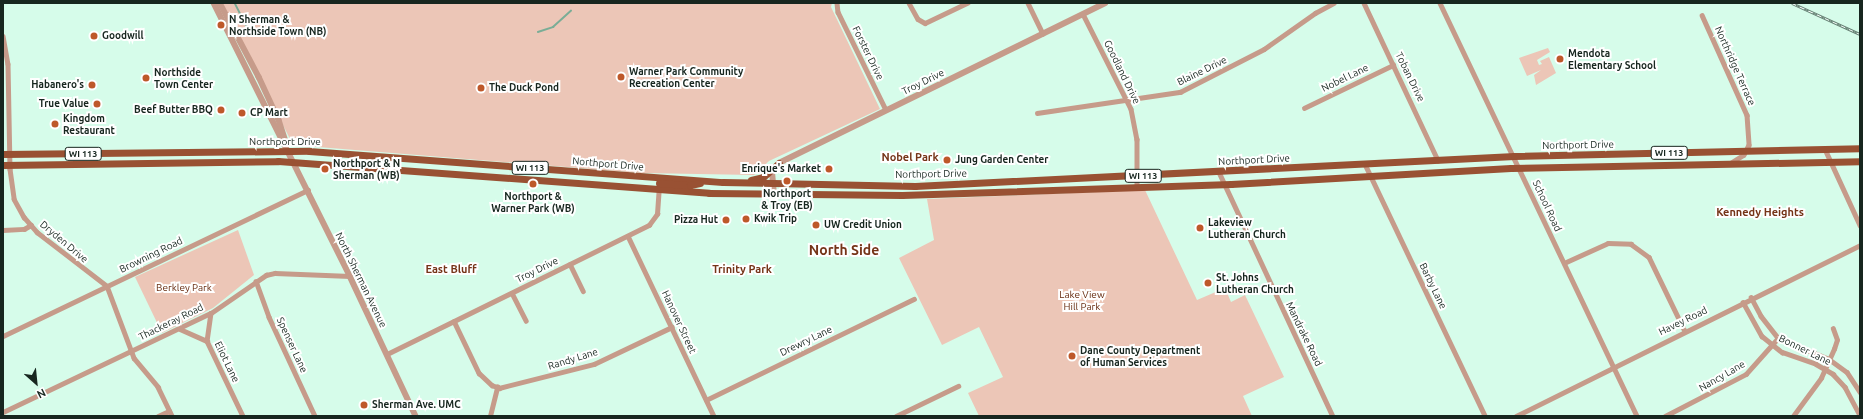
<!DOCTYPE html>
<style>
body{margin:0}
#map{position:relative;width:1863px;height:419px;overflow:hidden;background:#d6fcea;font-family:Ubuntu,sans-serif}
div>[style]{position:absolute}
.green>*{inset:0;background:#ecc6b7}
.stream>*{height:1.5px;margin:-0.75px;padding:0 0.75px;transform-origin:0.75px;border-radius:0.75px;background:#7aad96}
.minor>*{height:4.5px;margin:-2.25px;padding:0 2.25px;transform-origin:2.25px;border-radius:2.25px;background:#c69b8a}
.tertiary>*{height:5.5px;margin:-2.75px;padding:0 2.75px;transform-origin:2.75px;border-radius:2.75px;background:#c69b8a}
.primary>*{height:7px;margin:-3.5px;padding:0 3.5px;transform-origin:3.5px;border-radius:3.5px;background:#995133}
.rail>*{height:3px;margin-top:-1.5px;transform-origin:0;background:repeating-linear-gradient(90deg,#fff 0 4.5px,#657e72 0 9px);box-sizing:border-box;border-block:1px solid #657e72}
.dots>*{width:11px;height:11px;translate:-50% -50%;box-sizing:border-box;border:2px solid #fff;border-radius:50%}
span{translate:-50% -50%;white-space:nowrap;text-align:center;line-height:1.15;-webkit-text-stroke:4px #fff;paint-order:stroke}
.shield-label span{padding:1px 3px;background:#fff;border:1px solid;border-radius:3px;-webkit-text-stroke-width:0}
.shield-label{font-size:9px;color:#17261f;font-weight:700}
.poi-label{font-size:10px;color:#17261f;font-weight:700}
.left{translate:0 -50%;text-align:left}
.right{translate:-100% -50%;text-align:right}
.street-label{font-size:10px;color:#17261f}
.park-label{font-size:10px;color:#662a0e}
.neighbourhood-label{font-size:11px;color:#753418;font-weight:700}
.district-label{font-size:14px;color:#753418;font-weight:700}
.frame{position:absolute;inset:0;border:4px solid #17261f;pointer-events:none}
.north{position:absolute;left:16px;top:363px;width:40px;height:40px;-webkit-text-stroke:3px #fff;paint-order:stroke;rotate:153deg;font-size:11px;font-weight:700;line-height:16px;text-align:center;color:#17261f}
.north::after{content:'';display:block;margin:auto;width:14px;height:18px;background:#17261f;clip-path:polygon(50% 0,100% 100%,50% 72%,0 100%)}
</style>
<div id="map">
<div class="green">
<i style="clip-path:polygon(222px 3px,832px 3px,831px 7px,880px 109px,769px 161px,754px 175px,641px 173px,293px 145px)"></i>
<i style="clip-path:polygon(1548px 48px,1550px 52px,1537px 60px,1539px 65px,1542px 64px,1540px 61px,1549px 57px,1556px 73px,1536px 85px,1534px 75px,1541px 70px,1527px 76px,1519px 58px)"></i>
<i style="clip-path:polygon(1145px 190px,1197px 300px,1225px 288px,1231px 302px,1245px 295px,1284px 377px,1243px 396px,1252px 416px,979px 416px,968px 393px,1003px 377px,979px 327px,942px 345px,899px 258px,934px 240px,927px 199px)"></i>
<i style="clip-path:polygon(238px 230px,254px 275px,213px 308px,162px 333px,135px 277px)"></i>
</div>
<div class="stream">
<i style="left:235px;top:3px;width:27px;rotate:63deg"></i>
<i style="left:538px;top:32px;width:16px;rotate:-18deg"></i>
<i style="left:553px;top:27px;width:24px;rotate:-42deg"></i>
</div>
<div class="minor">
<i style="left:837px;top:3px;width:9px;rotate:84deg"></i>
<i style="left:838px;top:12px;width:109px;rotate:63.9deg"></i>
<i style="left:909px;top:3px;width:18px;rotate:61deg"></i>
<i style="left:918px;top:19px;width:8px;rotate:30deg"></i>
<i style="left:925px;top:23px;width:47px;rotate:-25.5deg"></i>
<i style="left:1028px;top:3px;width:34px;rotate:64deg"></i>
<i style="left:1364px;top:3px;width:174px;rotate:64.8deg"></i>
<i style="left:1440px;top:3px;width:458px;rotate:64.5deg"></i>
<i style="left:1083px;top:14px;width:106px;rotate:63.2deg"></i>
<i style="left:1131px;top:109px;width:31px;rotate:79deg"></i>
<i style="left:1137px;top:139px;width:49px;rotate:90deg"></i>
<i style="left:1702px;top:15px;width:110px;rotate:65.8deg"></i>
<i style="left:1747px;top:115px;width:30px;rotate:86deg"></i>
<i style="left:1749px;top:145px;width:11px;rotate:117deg"></i>
<i style="left:1744px;top:155px;width:15px;rotate:148deg"></i>
<i style="left:3px;top:36px;width:28px;rotate:80deg"></i>
<i style="left:8px;top:64px;width:105px;rotate:88.9deg"></i>
<i style="left:10px;top:169px;width:30px;rotate:82deg"></i>
<i style="left:14px;top:199px;width:21px;rotate:61deg"></i>
<i style="left:24px;top:217px;width:20px;rotate:49deg"></i>
<i style="left:37px;top:232px;width:88px;rotate:37.6deg"></i>
<i style="left:107px;top:286px;width:77px;rotate:69.4deg"></i>
<i style="left:134px;top:358px;width:38px;rotate:50deg"></i>
<i style="left:158px;top:387px;width:32px;rotate:64deg"></i>
<i style="left:1304px;top:108px;width:99px;rotate:-25.8deg"></i>
<i style="left:1037px;top:113px;width:145px;rotate:-8.4deg"></i>
<i style="left:1180px;top:92px;width:94px;rotate:-27.1deg"></i>
<i style="left:1264px;top:49px;width:62px;rotate:-35.2deg"></i>
<i style="left:1315px;top:13px;width:21px;rotate:-28deg"></i>
<i style="left:1825px;top:149px;width:84px;rotate:65.3deg"></i>
<i style="left:1365px;top:164px;width:279px;rotate:64.5deg"></i>
<i style="left:1219px;top:172px;width:269px;rotate:65deg"></i>
<i style="left:3px;top:230px;width:21px;rotate:-3deg"></i>
<i style="left:24px;top:229px;width:8px;rotate:-30deg"></i>
<i style="left:628px;top:236px;width:199px;rotate:64.5deg"></i>
<i style="left:1564px;top:263px;width:48px;rotate:-24.4deg"></i>
<i style="left:1608px;top:243px;width:23px;rotate:2deg"></i>
<i style="left:1631px;top:244px;width:22px;rotate:36deg"></i>
<i style="left:1649px;top:257px;width:82px;rotate:64.1deg"></i>
<i style="left:570px;top:264px;width:30px;rotate:64deg"></i>
<i style="left:256px;top:281px;width:38px;rotate:70deg"></i>
<i style="left:269px;top:317px;width:109px;rotate:65.1deg"></i>
<i style="left:512px;top:293px;width:31px;rotate:63deg"></i>
<i style="left:1751px;top:297px;width:21px;rotate:62deg"></i>
<i style="left:1761px;top:316px;width:28px;rotate:52deg"></i>
<i style="left:1778px;top:338px;width:55px;rotate:22.4deg"></i>
<i style="left:1829px;top:359px;width:22px;rotate:36deg"></i>
<i style="left:1847px;top:372px;width:24px;rotate:57deg"></i>
<i style="left:1743px;top:302px;width:39px;rotate:61deg"></i>
<i style="left:1762px;top:336px;width:26px;rotate:39deg"></i>
<i style="left:1782px;top:352px;width:36px;rotate:19deg"></i>
<i style="left:1816px;top:364px;width:20px;rotate:30deg"></i>
<i style="left:1833px;top:374px;width:18px;rotate:47deg"></i>
<i style="left:1845px;top:387px;width:32px;rotate:62deg"></i>
<i style="left:211px;top:313px;width:28px;rotate:98deg"></i>
<i style="left:207px;top:341px;width:83px;rotate:64.4deg"></i>
<i style="left:454px;top:321px;width:58px;rotate:64.3deg"></i>
<i style="left:479px;top:373px;width:18px;rotate:43deg"></i>
<i style="left:492px;top:385px;width:8px;rotate:23deg"></i>
<i style="left:499px;top:388px;width:98px;rotate:-14.2deg"></i>
<i style="left:594px;top:364px;width:86px;rotate:-25.4deg"></i>
<i style="left:180px;top:329px;width:30px;rotate:24deg"></i>
<i style="left:3px;top:336px;width:338px;rotate:-25.6deg"></i>
<i style="left:387px;top:354px;width:292px;rotate:-26.2deg"></i>
<i style="left:649px;top:225px;width:14px;rotate:-54deg"></i>
<i style="left:657px;top:214px;width:27px;rotate:-86deg"></i>
<i style="left:706px;top:400px;width:231px;rotate:-25.9deg"></i>
<i style="left:3px;top:412px;width:230px;rotate:-25.5deg"></i>
<i style="left:211px;top:313px;width:67px;rotate:-34.6deg"></i>
<i style="left:266px;top:275px;width:9px;rotate:-13deg"></i>
<i style="left:275px;top:273px;width:75px;rotate:2.3deg"></i>
<i style="left:158px;top:416px;width:12px;rotate:-24deg"></i>
<i style="left:490px;top:416px;width:30px;rotate:-76deg"></i>
<i style="left:896px;top:416px;width:69px;rotate:-25.8deg"></i>
<i style="left:1516px;top:416px;width:384px;rotate:-26.4deg"></i>
<i style="left:1665px;top:416px;width:91px;rotate:-27.4deg"></i>
<i style="left:1746px;top:374px;width:48px;rotate:-48.4deg"></i>
<i style="left:1793px;top:416px;width:47px;rotate:-53.6deg"></i>
<i style="left:1821px;top:378px;width:32px;rotate:-66deg"></i>
<i style="left:1834px;top:349px;width:9px;rotate:-72deg"></i>
<i style="left:1837px;top:340px;width:12px;rotate:-110deg"></i>
</div>
<div class="tertiary">
<i style="left:214px;top:3px;width:305px;rotate:63.5deg"></i>
<i style="left:350px;top:276px;width:155px;rotate:64.8deg"></i>
<i style="left:220px;top:3px;width:84px;rotate:62.2deg"></i>
<i style="left:259px;top:77px;width:47px;rotate:65.1deg"></i>
<i style="left:279px;top:120px;width:25px;rotate:72deg"></i>
<i style="left:774px;top:195px;width:23px;rotate:-95deg"></i>
<i style="left:772px;top:172px;width:11px;rotate:-52deg"></i>
<i style="left:779px;top:163px;width:363px;rotate:-26.1deg"></i>
</div>
<div class="primary">
<i style="left:3px;top:154px;width:306px;rotate:-0.6deg"></i>
<i style="left:309px;top:151px;width:415px;rotate:4.3deg"></i>
<i style="left:723px;top:182px;width:192px;rotate:1.2deg"></i>
<i style="left:915px;top:186px;width:600px;rotate:-2.87deg"></i>
<i style="left:1514px;top:156px;width:346px;rotate:-1.3deg"></i>
<i style="left:3px;top:165px;width:275px;rotate:-0.8deg"></i>
<i style="left:278px;top:161px;width:432px;rotate:4.2deg"></i>
<i style="left:709px;top:193px;width:193px;rotate:0.6deg"></i>
<i style="left:902px;top:195px;width:329px;rotate:-1.9deg"></i>
<i style="left:1231px;top:184px;width:280px;rotate:-3.3deg"></i>
<i style="left:1511px;top:168px;width:349px;rotate:-1.1deg"></i>
<i style="left:751px;top:180px;width:12px;rotate:-14deg"></i>
<i style="left:763px;top:177px;width:21px;rotate:-41deg"></i>
<i style="left:659px;top:183px;width:31px;rotate:4deg"></i>
<i style="left:690px;top:185px;width:10px;rotate:-11deg"></i>
</div>
<div class="rail">
<i style="left:1792px;top:3px;width:75px;rotate:24.5deg"></i>
</div>
<div class="dots">
<i style="left:221px;top:25px;background:#be582a"></i>
<i style="left:94px;top:36px;background:#be582a"></i>
<i style="left:1560px;top:59px;background:#be582a"></i>
<i style="left:621px;top:77px;background:#be582a"></i>
<i style="left:146px;top:78px;background:#be582a"></i>
<i style="left:92px;top:85px;background:#be582a"></i>
<i style="left:481px;top:88px;background:#be582a"></i>
<i style="left:97px;top:104px;background:#be582a"></i>
<i style="left:221px;top:110px;background:#be582a"></i>
<i style="left:242px;top:113px;background:#be582a"></i>
<i style="left:55px;top:124px;background:#be582a"></i>
<i style="left:947px;top:160px;background:#be582a"></i>
<i style="left:325px;top:169px;background:#be582a"></i>
<i style="left:829px;top:169px;background:#be582a"></i>
<i style="left:787px;top:181px;background:#be582a"></i>
<i style="left:533px;top:184px;background:#be582a"></i>
<i style="left:746px;top:219px;background:#be582a"></i>
<i style="left:726px;top:220px;background:#be582a"></i>
<i style="left:816px;top:225px;background:#be582a"></i>
<i style="left:1200px;top:228px;background:#be582a"></i>
<i style="left:1208px;top:283px;background:#be582a"></i>
<i style="left:1072px;top:356px;background:#be582a"></i>
<i style="left:364px;top:405px;background:#be582a"></i>
</div>
<div class="shield-label">
<span style="left:1669px;top:153px">WI 113</span>
<span style="left:83px;top:154px">WI 113</span>
<span style="left:530px;top:168px">WI 113</span>
<span style="left:1143px;top:176px">WI 113</span>
</div>
<div class="poi-label">
<span class="left" style="left:229px;top:25px">N Sherman &amp;<br>Northside Town (NB)</span>
<span class="left" style="left:102px;top:36px">Goodwill</span>
<span class="left" style="left:1568px;top:59px">Mendota<br>Elementary School</span>
<span class="left" style="left:629px;top:77px">Warner Park Community<br>Recreation Center</span>
<span class="left" style="left:154px;top:78px">Northside<br>Town Center</span>
<span class="right" style="left:84px;top:85px">Habanero's</span>
<span class="left" style="left:489px;top:88px">The Duck Pond</span>
<span class="right" style="left:89px;top:104px">True Value</span>
<span class="right" style="left:213px;top:110px">Beef Butter BBQ</span>
<span class="left" style="left:250px;top:113px">CP Mart</span>
<span class="left" style="left:63px;top:124px">Kingdom<br>Restaurant</span>
<span class="left" style="left:955px;top:160px">Jung Garden Center</span>
<span class="left" style="left:333px;top:169px">Northport &amp; N<br>Sherman (WB)</span>
<span class="right" style="left:821px;top:169px">Enrique's Market</span>
<span style="left:787px;top:199px">Northport<br>&amp; Troy (EB)</span>
<span style="left:533px;top:202px">Northport &amp;<br>Warner Park (WB)</span>
<span class="left" style="left:754px;top:219px">Kwik Trip</span>
<span class="right" style="left:718px;top:220px">Pizza Hut</span>
<span class="left" style="left:1208px;top:228px">Lakeview<br>Lutheran Church</span>
<span class="left" style="left:824px;top:225px">UW Credit Union</span>
<span class="left" style="left:1216px;top:283px">St. Johns<br>Lutheran Church</span>
<span class="left" style="left:1080px;top:356px">Dane County Department<br>of Human Services</span>
<span class="left" style="left:372px;top:405px">Sherman Ave. UMC</span>
</div>
<div class="street-label">
<span style="left:868px;top:53px;rotate:64deg">Forster Drive</span>
<span style="left:1735px;top:66px;rotate:66deg">Northridge Terrace</span>
<span style="left:1202px;top:71px;rotate:-26deg">Blaine Drive</span>
<span style="left:1122px;top:72px;rotate:64deg">Goodland Drive</span>
<span style="left:1410px;top:77px;rotate:64deg">Toban Drive</span>
<span style="left:1345px;top:78px;rotate:-26deg">Nobel Lane</span>
<span style="left:923px;top:82px;rotate:-26deg">Troy Drive</span>
<span style="left:285px;top:142px">Northport Drive</span>
<span style="left:1578px;top:145px;rotate:-1deg">Northport Drive</span>
<span style="left:1254px;top:160px;rotate:-3deg">Northport Drive</span>
<span style="left:608px;top:164px;rotate:5deg">Northport Drive</span>
<span style="left:931px;top:174px;rotate:-1deg">Northport Drive</span>
<span style="left:1547px;top:206px;rotate:65deg">School Road</span>
<span style="left:64px;top:242px;rotate:40deg">Dryden Drive</span>
<span style="left:151px;top:255px;rotate:-26deg">Browning Road</span>
<span style="left:537px;top:270px;rotate:-26deg">Troy Drive</span>
<span style="left:361px;top:280px;rotate:64deg">North Sherman Avenue</span>
<span style="left:1433px;top:286px;rotate:64deg">Barby Lane</span>
<span style="left:1683px;top:321px;rotate:-26deg">Havey Road</span>
<span style="left:171px;top:322px;rotate:-26deg">Thackeray Road</span>
<span style="left:679px;top:322px;rotate:65deg">Hanover Street</span>
<span style="left:1304px;top:334px;rotate:64deg">Mandrake Road</span>
<span style="left:806px;top:341px;rotate:-26deg">Drewry Lane</span>
<span style="left:292px;top:345px;rotate:65deg">Spenser Lane</span>
<span style="left:1805px;top:350px;rotate:26deg">Bonner Lane</span>
<span style="left:573px;top:359px;rotate:-17deg">Randy Lane</span>
<span style="left:227px;top:362px;rotate:64deg">Eliot Lane</span>
<span style="left:1722px;top:376px;rotate:-30deg">Nancy Lane</span>
</div>
<div class="park-label">
<span style="left:184px;top:288px">Berkley Park</span>
<span style="left:1082px;top:300px">Lake View<br>Hill Park</span>
</div>
<div class="neighbourhood-label">
<span style="left:910px;top:157px">Nobel Park</span>
<span style="left:1760px;top:212px">Kennedy Heights</span>
<span style="left:451px;top:269px">East Bluff</span>
<span style="left:742px;top:269px">Trinity Park</span>
</div>
<div class="district-label">
<span style="left:844px;top:250px">North Side</span>
</div>
<div class="frame"></div>
<div class="north">N</div>
</div>
